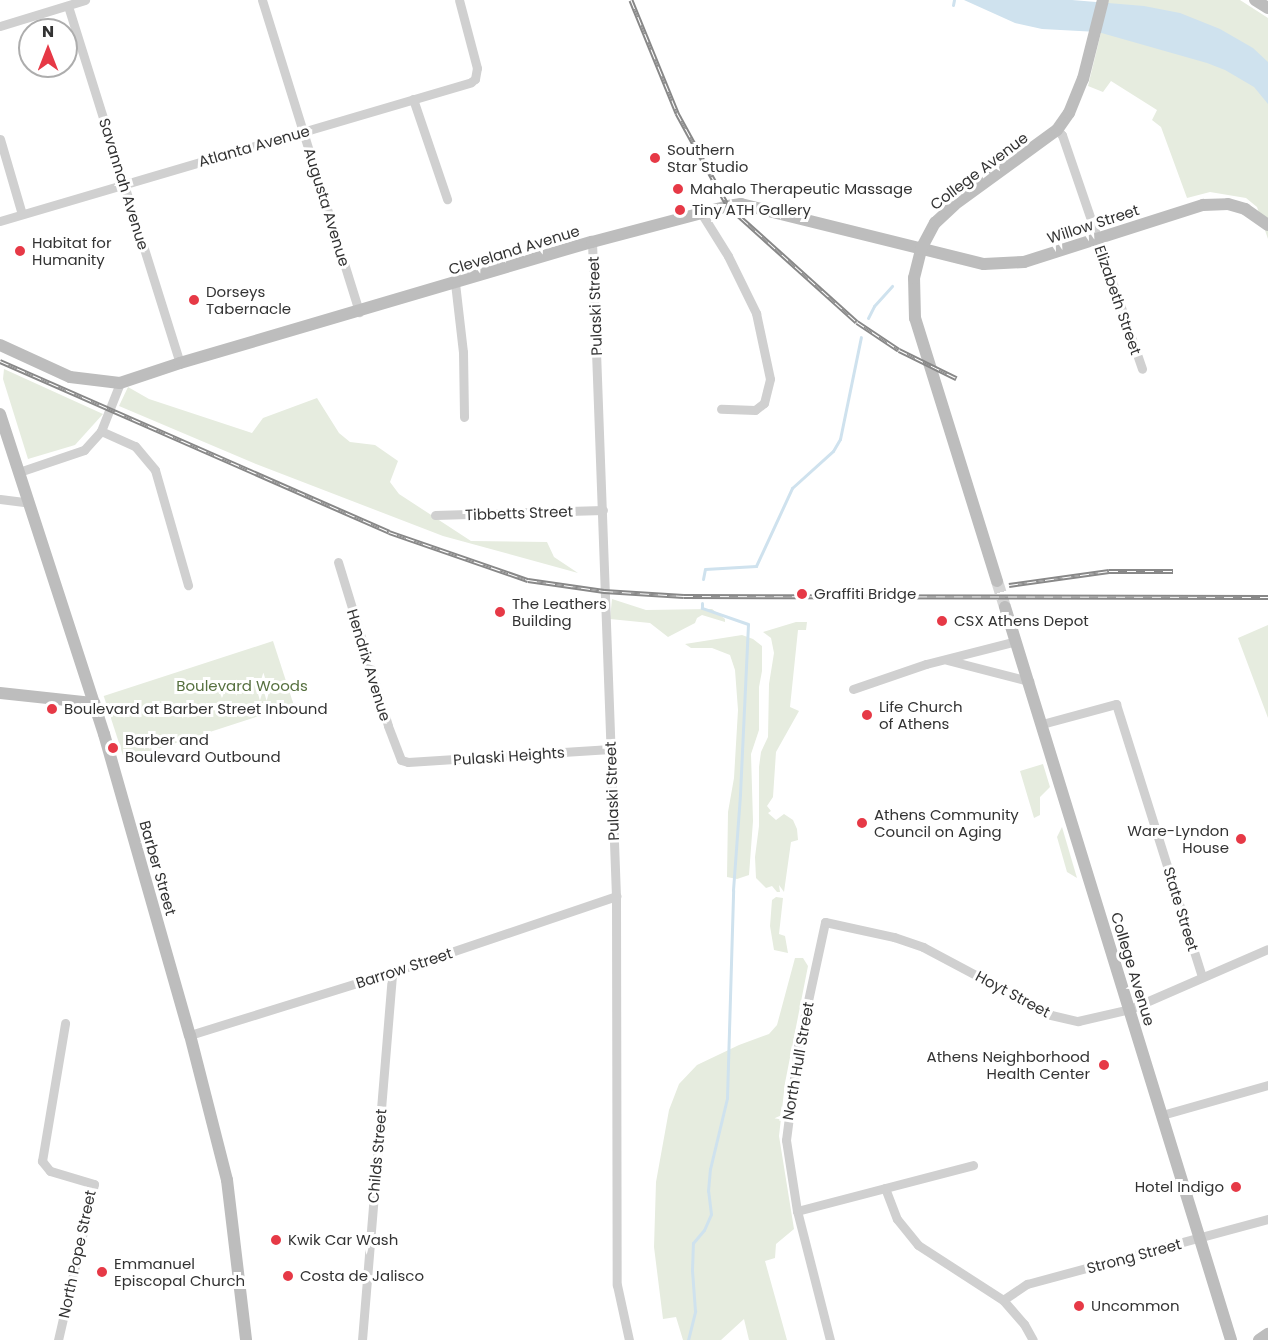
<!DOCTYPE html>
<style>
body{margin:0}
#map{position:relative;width:1268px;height:1340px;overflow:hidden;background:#fff;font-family:Poppins,sans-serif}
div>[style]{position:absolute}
.green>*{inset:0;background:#e6ecdf;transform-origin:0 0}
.water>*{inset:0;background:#cfe2ee}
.stream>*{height:3px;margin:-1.5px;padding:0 1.5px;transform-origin:1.5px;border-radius:1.5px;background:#cfe2ee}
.secondary-tunnel>*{height:12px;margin-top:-6px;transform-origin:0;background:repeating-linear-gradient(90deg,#d6d6d6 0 12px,transparent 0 18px)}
.street>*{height:9px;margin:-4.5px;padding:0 4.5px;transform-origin:4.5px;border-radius:4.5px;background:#d0d0d0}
.secondary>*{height:12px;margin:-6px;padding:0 6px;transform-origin:6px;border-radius:6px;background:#bdbdbd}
.rail>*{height:5px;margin-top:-2.5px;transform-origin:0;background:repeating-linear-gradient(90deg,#fff 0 9px,#888 0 18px);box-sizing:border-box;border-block:2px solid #888}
.dots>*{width:16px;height:16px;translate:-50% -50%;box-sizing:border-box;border:3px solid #fff;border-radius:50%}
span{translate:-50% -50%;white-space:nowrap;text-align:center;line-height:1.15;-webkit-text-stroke:6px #fff;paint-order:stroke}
.street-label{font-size:15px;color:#333}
.poi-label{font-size:15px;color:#333}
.left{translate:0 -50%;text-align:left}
.right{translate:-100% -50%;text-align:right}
.park-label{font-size:15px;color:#56703f}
.north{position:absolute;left:18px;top:18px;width:60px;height:60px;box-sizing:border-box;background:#fff;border:2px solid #adadad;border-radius:50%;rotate:0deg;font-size:16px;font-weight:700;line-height:24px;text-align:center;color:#333}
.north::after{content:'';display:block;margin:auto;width:21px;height:27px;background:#e63946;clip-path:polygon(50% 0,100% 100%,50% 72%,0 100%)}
</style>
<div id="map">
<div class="green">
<i style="clip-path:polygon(1109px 0,1240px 0,1268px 18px,1268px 239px,1257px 207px,1246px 198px,1210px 192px,1187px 198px,1161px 127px,1152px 120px,1157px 110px,1111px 81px,1103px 92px,1088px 86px)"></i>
<i style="clip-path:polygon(4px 369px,103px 414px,75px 445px,28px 459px,3px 379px)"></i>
<i style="clip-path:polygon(128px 387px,149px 399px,252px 433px,263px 418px,317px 398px,339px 433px,350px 442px,375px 445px,398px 461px,390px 482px,399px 494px,471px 541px,547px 542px,554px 557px,578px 573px,443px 536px,256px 464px,119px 406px)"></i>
<i style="clip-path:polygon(612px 599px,646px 610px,712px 609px,725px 619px,725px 622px,702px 615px,697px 618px,695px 623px,668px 637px,650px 623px,610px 619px)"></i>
<i style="clip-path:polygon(796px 622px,807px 622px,806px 630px,798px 630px,790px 707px,799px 711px,776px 752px,773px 797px,767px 806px,771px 811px,768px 813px,776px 820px,784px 814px,793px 820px,797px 829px,798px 840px,791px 842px,784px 892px,779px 885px,780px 892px,777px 892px,772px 886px,766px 888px,756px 878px,755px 857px,759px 826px,759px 767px,761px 752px,768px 737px,769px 684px,774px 653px,771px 638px,763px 632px)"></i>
<i style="clip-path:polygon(1268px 625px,1268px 718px,1238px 638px)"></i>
<i style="clip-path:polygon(742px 635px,753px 639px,762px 646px,762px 671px,759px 687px,759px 730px,751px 754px,753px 821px,749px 875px,737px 879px,727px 877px,728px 812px,734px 778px,738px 710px,735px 670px,730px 655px,712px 648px,691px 648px,685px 644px)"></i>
<i style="left:273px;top:641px;width:67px;height:178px;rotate:72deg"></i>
<i style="clip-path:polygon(1043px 764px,1050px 787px,1040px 797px,1040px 815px,1034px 818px,1020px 771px)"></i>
<i style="clip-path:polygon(1062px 827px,1077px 878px,1067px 872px,1057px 837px)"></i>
<i style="clip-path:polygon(776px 897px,783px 898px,779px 934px,785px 936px,788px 953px,774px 950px,770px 926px,772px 900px)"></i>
<i style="clip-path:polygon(795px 958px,803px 958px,808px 966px,785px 1083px,779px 1136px,794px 1229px,776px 1244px,775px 1258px,765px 1261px,787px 1340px,749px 1340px,744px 1319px,721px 1340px,683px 1340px,676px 1317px,663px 1319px,654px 1247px,656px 1182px,669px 1110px,679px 1084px,697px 1065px,739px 1045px,769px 1034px,777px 1025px)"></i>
</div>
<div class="water">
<i style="clip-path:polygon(964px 0,1072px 0,1144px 6px,1180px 13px,1220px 29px,1253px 48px,1268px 62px,1268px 104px,1254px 87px,1225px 70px,1207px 63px,1098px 32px,1042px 29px,1015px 23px)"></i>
</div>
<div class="stream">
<i style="left:953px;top:5px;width:5px;rotate:-79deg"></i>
<i style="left:868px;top:318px;width:13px;rotate:-63deg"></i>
<i style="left:874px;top:306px;width:27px;rotate:-48deg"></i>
<i style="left:703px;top:579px;width:10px;rotate:-79deg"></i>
<i style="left:705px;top:569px;width:51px;rotate:-3.4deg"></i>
<i style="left:756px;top:566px;width:86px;rotate:-65.2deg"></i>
<i style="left:792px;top:488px;width:55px;rotate:-42.1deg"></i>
<i style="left:833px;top:451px;width:14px;rotate:-60deg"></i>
<i style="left:840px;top:439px;width:104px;rotate:-78.4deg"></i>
<i style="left:688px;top:1340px;width:30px;rotate:-76deg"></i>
<i style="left:695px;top:1311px;width:41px;rotate:-94.2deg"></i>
<i style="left:692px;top:1270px;width:27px;rotate:-88deg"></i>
<i style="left:693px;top:1243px;width:17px;rotate:-50deg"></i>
<i style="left:704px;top:1230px;width:17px;rotate:-66deg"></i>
<i style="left:711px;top:1214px;width:23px;rotate:-97deg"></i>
<i style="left:708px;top:1191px;width:22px;rotate:-85deg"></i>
<i style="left:710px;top:1169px;width:73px;rotate:-76.5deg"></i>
<i style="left:727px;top:1098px;width:208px;rotate:-88.3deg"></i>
<i style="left:733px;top:890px;width:96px;rotate:-85.8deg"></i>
<i style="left:740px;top:794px;width:170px;rotate:-87.3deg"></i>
<i style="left:748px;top:624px;width:49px;rotate:-160.8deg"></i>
<i style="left:702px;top:608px;width:5px;rotate:-90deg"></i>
</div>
<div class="secondary-tunnel">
<i style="left:997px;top:581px;width:27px;rotate:73deg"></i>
</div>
<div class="street">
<i style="left:262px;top:0;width:327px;rotate:72.7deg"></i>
<i style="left:68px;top:6px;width:374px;rotate:72.6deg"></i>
<i style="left:0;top:26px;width:89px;rotate:-17deg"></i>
<i style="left:413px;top:99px;width:106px;rotate:71.2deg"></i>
<i style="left:1057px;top:130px;width:7px;rotate:45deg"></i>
<i style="left:1062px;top:135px;width:247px;rotate:71.1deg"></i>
<i style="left:0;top:139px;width:78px;rotate:73.7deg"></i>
<i style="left:700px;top:211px;width:53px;rotate:58.1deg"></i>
<i style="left:728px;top:256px;width:64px;rotate:63.8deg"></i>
<i style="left:756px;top:313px;width:67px;rotate:78deg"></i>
<i style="left:770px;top:379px;width:25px;rotate:104deg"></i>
<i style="left:764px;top:403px;width:11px;rotate:142deg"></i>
<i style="left:755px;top:410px;width:34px;rotate:-178deg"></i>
<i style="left:0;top:221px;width:491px;rotate:-16.4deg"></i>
<i style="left:471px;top:82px;width:5px;rotate:-37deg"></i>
<i style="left:475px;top:79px;width:11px;rotate:-80deg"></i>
<i style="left:477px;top:68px;width:70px;rotate:-104.8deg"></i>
<i style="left:592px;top:242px;width:654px;rotate:87.9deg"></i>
<i style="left:616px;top:896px;width:389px;rotate:89.9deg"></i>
<i style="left:617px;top:1285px;width:56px;rotate:77.7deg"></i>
<i style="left:455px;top:283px;width:69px;rotate:83.4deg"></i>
<i style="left:463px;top:352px;width:65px;rotate:89.1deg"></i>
<i style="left:101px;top:431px;width:37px;rotate:24deg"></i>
<i style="left:135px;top:446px;width:31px;rotate:50deg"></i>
<i style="left:155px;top:470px;width:120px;rotate:74deg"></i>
<i style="left:19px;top:472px;width:69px;rotate:-18.7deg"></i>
<i style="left:84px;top:450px;width:25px;rotate:-48deg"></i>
<i style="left:101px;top:431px;width:52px;rotate:-68.4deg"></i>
<i style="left:0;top:499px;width:26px;rotate:7deg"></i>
<i style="left:435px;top:515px;width:168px;rotate:-1.7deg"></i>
<i style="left:338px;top:562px;width:171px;rotate:73deg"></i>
<i style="left:388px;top:726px;width:36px;rotate:69deg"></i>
<i style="left:401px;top:760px;width:7px;rotate:16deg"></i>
<i style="left:408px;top:762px;width:203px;rotate:-3.7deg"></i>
<i style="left:947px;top:660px;width:85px;rotate:14.4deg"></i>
<i style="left:853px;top:689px;width:77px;rotate:-18.9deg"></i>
<i style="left:926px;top:664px;width:93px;rotate:-14.3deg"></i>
<i style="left:1042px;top:724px;width:77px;rotate:-15.1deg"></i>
<i style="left:1116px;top:704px;width:286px;rotate:72.5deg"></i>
<i style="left:190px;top:1035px;width:212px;rotate:-17.3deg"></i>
<i style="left:392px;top:972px;width:237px;rotate:-18.7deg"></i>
<i style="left:1162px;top:1115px;width:110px;rotate:-15.8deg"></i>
<i style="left:885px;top:1188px;width:33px;rotate:69deg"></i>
<i style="left:897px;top:1219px;width:33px;rotate:51deg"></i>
<i style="left:918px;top:1245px;width:101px;rotate:32.9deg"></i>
<i style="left:1003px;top:1300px;width:32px;rotate:49deg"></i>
<i style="left:1024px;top:1324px;width:18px;rotate:61deg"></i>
<i style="left:797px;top:1211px;width:182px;rotate:-14.6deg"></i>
<i style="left:1003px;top:1300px;width:29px;rotate:-34deg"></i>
<i style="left:1027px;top:1284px;width:250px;rotate:-15.1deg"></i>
<i style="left:58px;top:1340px;width:160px;rotate:-77deg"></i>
<i style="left:94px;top:1184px;width:46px;rotate:-163.5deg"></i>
<i style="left:50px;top:1171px;width:13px;rotate:-129deg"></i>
<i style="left:42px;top:1161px;width:140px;rotate:-80.5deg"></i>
<i style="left:362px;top:1340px;width:369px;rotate:-85.3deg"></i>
<i style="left:830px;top:1340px;width:133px;rotate:-104.3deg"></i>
<i style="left:797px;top:1211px;width:72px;rotate:-98.8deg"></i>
<i style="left:786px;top:1140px;width:94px;rotate:-82.6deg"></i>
<i style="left:798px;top:1047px;width:128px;rotate:-77.8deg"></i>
<i style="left:825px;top:922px;width:71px;rotate:12.3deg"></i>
<i style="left:894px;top:937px;width:31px;rotate:19deg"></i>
<i style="left:923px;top:947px;width:145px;rotate:28deg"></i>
<i style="left:1051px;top:1015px;width:28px;rotate:13deg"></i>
<i style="left:1078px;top:1021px;width:53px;rotate:-13deg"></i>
<i style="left:1130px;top:1009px;width:150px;rotate:-23.5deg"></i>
</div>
<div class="secondary">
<i style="left:1255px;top:0;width:15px;rotate:32deg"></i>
<i style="left:0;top:345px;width:77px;rotate:24.6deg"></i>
<i style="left:70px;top:377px;width:50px;rotate:6.8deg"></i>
<i style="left:120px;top:383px;width:63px;rotate:-18.4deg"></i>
<i style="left:180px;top:363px;width:429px;rotate:-16.4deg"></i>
<i style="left:592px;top:242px;width:141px;rotate:-14.8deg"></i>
<i style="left:728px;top:206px;width:13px;rotate:-9deg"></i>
<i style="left:741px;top:204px;width:250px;rotate:13.9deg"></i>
<i style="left:984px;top:264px;width:40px;rotate:-2.9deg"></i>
<i style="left:1024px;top:262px;width:188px;rotate:-17.7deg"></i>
<i style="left:1203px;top:205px;width:25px;rotate:-2deg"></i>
<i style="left:1228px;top:204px;width:18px;rotate:16deg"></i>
<i style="left:1245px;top:209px;width:28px;rotate:35deg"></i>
<i style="left:0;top:414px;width:336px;rotate:72deg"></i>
<i style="left:104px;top:734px;width:313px;rotate:74.1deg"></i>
<i style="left:190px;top:1035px;width:150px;rotate:75.7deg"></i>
<i style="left:227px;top:1180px;width:161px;rotate:83.2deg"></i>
<i style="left:997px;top:581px;width:275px;rotate:-107.3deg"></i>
<i style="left:915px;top:318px;width:40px;rotate:-91.4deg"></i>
<i style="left:914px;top:278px;width:30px;rotate:-76deg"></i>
<i style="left:921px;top:249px;width:30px;rotate:-62deg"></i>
<i style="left:935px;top:223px;width:26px;rotate:-43deg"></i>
<i style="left:954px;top:205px;width:127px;rotate:-36.1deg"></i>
<i style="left:1057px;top:130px;width:21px;rotate:-55deg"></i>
<i style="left:1069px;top:113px;width:37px;rotate:-68deg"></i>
<i style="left:1083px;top:79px;width:81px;rotate:-75.8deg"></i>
<i style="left:1005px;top:607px;width:767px;rotate:72.86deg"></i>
<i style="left:0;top:693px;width:95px;rotate:6.1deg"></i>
<i style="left:1259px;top:1340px;width:11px;rotate:-34deg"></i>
</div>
<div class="rail">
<i style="left:631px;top:0;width:122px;rotate:67.8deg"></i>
<i style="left:677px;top:113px;width:106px;rotate:61.3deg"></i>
<i style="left:728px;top:206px;width:173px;rotate:42deg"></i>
<i style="left:857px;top:322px;width:50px;rotate:33.7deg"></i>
<i style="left:899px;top:350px;width:64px;rotate:26.2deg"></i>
<i style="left:0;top:361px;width:425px;rotate:23.7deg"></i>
<i style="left:389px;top:532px;width:147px;rotate:19.1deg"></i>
<i style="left:528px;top:580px;width:77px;rotate:8.2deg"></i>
<i style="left:604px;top:591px;width:80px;rotate:3.6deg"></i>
<i style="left:684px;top:596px;width:584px;rotate:0.1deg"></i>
<i style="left:1009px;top:585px;width:101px;rotate:-8deg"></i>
<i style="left:1109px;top:571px;width:64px"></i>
</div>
<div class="dots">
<i style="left:655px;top:158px;background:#e63946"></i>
<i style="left:678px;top:189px;background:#e63946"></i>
<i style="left:680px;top:210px;background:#e63946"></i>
<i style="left:20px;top:251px;background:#e63946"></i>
<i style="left:194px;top:300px;background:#e63946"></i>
<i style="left:802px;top:594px;background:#e63946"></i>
<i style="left:500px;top:612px;background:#e63946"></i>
<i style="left:942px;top:621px;background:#e63946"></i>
<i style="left:52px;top:709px;background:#e63946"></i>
<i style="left:867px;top:715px;background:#e63946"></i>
<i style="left:113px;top:748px;background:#e63946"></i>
<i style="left:862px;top:823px;background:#e63946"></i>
<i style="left:1241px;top:839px;background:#e63946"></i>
<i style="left:1104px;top:1065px;background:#e63946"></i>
<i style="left:1236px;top:1187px;background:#e63946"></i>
<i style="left:276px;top:1240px;background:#e63946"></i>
<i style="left:102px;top:1272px;background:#e63946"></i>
<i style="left:288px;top:1276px;background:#e63946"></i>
<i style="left:1079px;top:1306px;background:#e63946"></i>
</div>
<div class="street-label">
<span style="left:254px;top:146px;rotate:-16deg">Atlanta Avenue</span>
<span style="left:979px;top:171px;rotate:-37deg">College Avenue</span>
<span style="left:124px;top:184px;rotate:73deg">Savannah Avenue</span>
<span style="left:327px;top:207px;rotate:73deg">Augusta Avenue</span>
<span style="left:1093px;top:224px;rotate:-18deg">Willow Street</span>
<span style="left:514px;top:250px;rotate:-17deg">Cleveland Avenue</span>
<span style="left:1118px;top:300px;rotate:71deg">Elizabeth Street</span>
<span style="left:595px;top:306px;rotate:-92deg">Pulaski Street</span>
<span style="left:519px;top:513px;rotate:-2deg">Tibbetts Street</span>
<span style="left:369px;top:665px;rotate:73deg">Hendrix Avenue</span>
<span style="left:509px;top:756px;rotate:-4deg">Pulaski Heights</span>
<span style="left:612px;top:791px;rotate:-92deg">Pulaski Street</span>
<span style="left:158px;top:868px;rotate:74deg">Barber Street</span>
<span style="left:1181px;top:909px;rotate:73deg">State Street</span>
<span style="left:404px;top:968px;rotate:-18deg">Barrow Street</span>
<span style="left:1133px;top:969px;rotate:73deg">College Avenue</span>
<span style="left:1013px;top:994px;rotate:28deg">Hoyt Street</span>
<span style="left:798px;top:1061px;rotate:-80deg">North Hull Street</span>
<span style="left:377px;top:1156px;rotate:-85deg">Childs Street</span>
<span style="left:77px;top:1254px;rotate:-78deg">North Pope Street</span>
<span style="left:1134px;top:1256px;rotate:-15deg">Strong Street</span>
</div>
<div class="poi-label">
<span class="left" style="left:667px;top:158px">Southern<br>Star Studio</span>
<span class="left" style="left:690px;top:189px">Mahalo Therapeutic Massage</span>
<span class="left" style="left:692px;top:210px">Tiny ATH Gallery</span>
<span class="left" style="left:32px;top:251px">Habitat for<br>Humanity</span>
<span class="left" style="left:206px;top:300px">Dorseys<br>Tabernacle</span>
<span class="left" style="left:814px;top:594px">Graffiti Bridge</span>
<span class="left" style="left:512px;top:612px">The Leathers<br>Building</span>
<span class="left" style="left:954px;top:621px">CSX Athens Depot</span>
<span class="left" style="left:879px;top:715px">Life Church<br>of Athens</span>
<span class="left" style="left:64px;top:709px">Boulevard at Barber Street Inbound</span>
<span class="left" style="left:125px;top:748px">Barber and<br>Boulevard Outbound</span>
<span class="left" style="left:874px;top:823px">Athens Community<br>Council on Aging</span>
<span class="right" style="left:1229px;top:839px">Ware-Lyndon<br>House</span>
<span class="right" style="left:1090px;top:1065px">Athens Neighborhood<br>Health Center</span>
<span class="right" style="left:1224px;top:1187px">Hotel Indigo</span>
<span class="left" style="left:288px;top:1240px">Kwik Car Wash</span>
<span class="left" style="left:114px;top:1272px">Emmanuel<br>Episcopal Church</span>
<span class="left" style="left:300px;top:1276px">Costa de Jalisco</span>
<span class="left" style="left:1091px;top:1306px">Uncommon</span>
</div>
<div class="park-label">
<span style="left:242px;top:686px">Boulevard Woods</span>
</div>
<div class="north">N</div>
</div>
